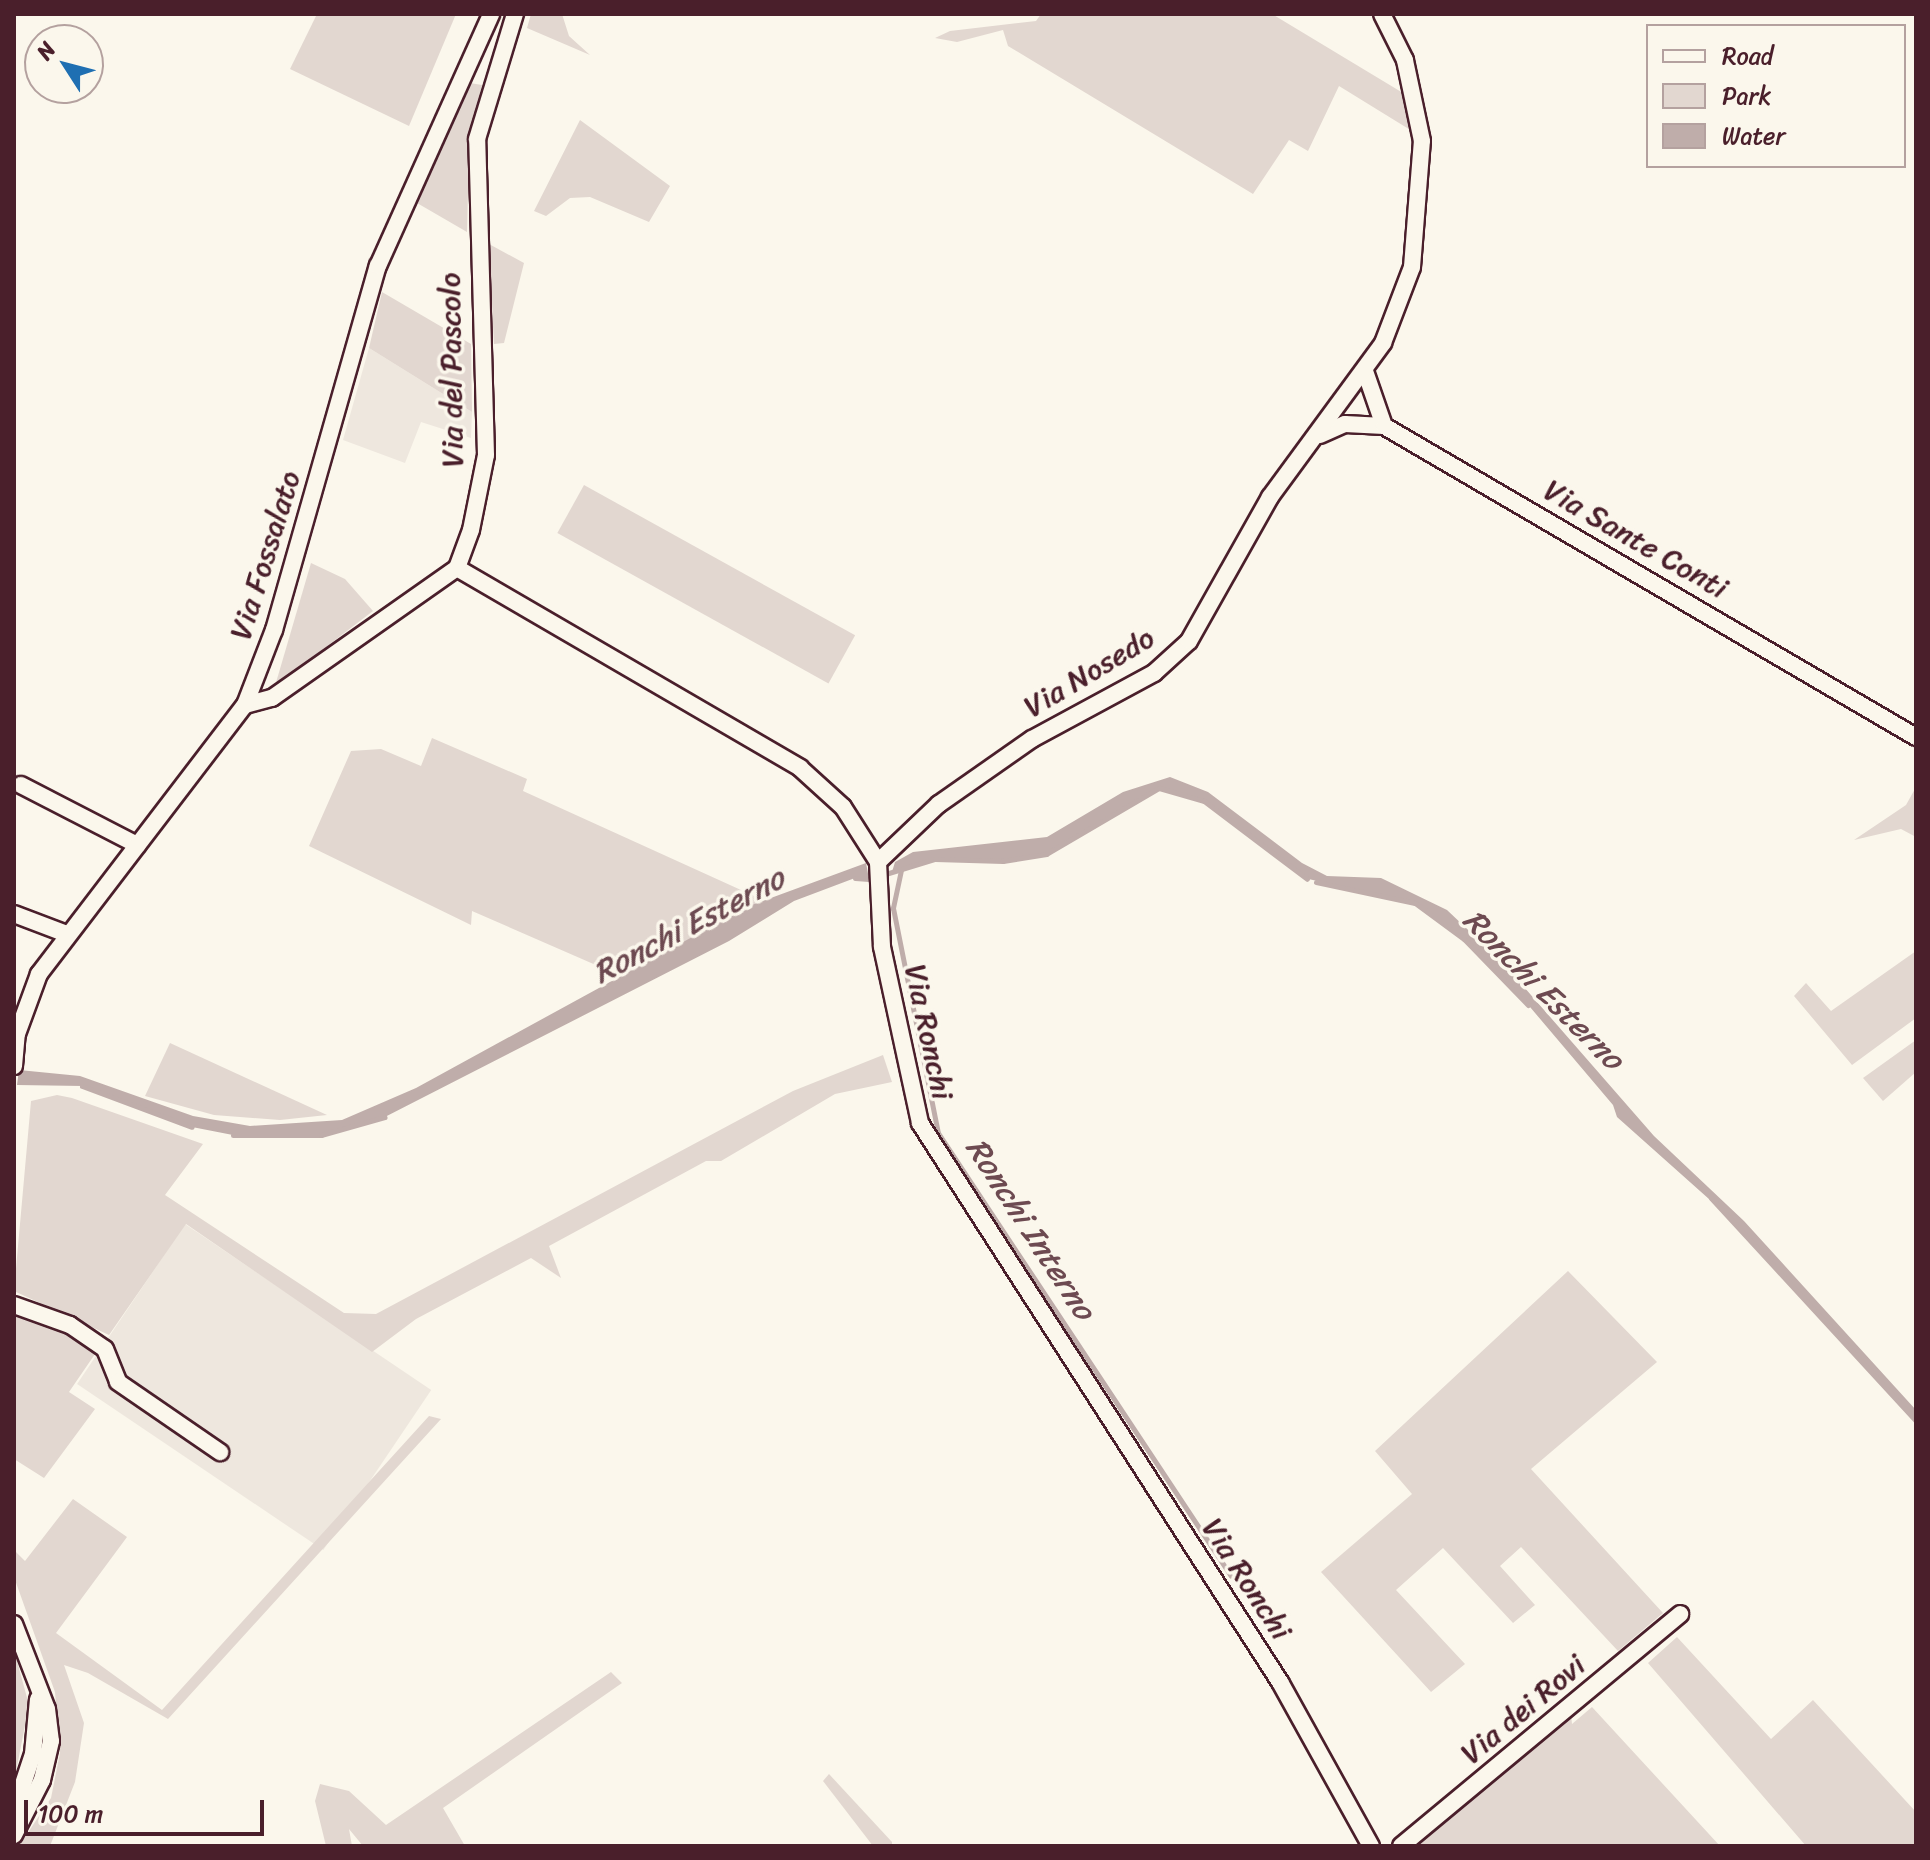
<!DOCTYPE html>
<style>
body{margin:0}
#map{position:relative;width:1930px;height:1860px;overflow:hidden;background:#fbf7ec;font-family:Sriracha,sans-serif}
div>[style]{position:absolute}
.built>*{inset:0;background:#eee7de;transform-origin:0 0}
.green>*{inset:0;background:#e2d7d0;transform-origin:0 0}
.water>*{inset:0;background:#bfadaa}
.stream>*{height:5px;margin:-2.5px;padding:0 2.5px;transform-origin:2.5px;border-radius:2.5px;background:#bfadaa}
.roads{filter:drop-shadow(2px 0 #4a1f2b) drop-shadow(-2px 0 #4a1f2b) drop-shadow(0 2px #4a1f2b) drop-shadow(0 -2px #4a1f2b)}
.minor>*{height:16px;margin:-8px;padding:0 8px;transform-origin:8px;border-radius:8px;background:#fbf7ec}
span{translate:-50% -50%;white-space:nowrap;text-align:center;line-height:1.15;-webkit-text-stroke:7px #fbf7ec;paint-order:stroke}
.street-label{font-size:30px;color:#4a1f2b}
.water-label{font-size:32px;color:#6d4a51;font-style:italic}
.frame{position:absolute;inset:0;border:16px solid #4a1f2b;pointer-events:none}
.legend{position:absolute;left:1646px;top:24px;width:260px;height:144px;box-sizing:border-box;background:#fbf7ec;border:2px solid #b4a19f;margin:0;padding:10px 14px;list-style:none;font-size:24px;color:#4a1f2b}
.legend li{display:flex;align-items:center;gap:16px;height:40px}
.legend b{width:40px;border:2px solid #b4a19f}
.north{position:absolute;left:24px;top:24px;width:80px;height:80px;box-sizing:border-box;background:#fbf7ec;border:2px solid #b4a19f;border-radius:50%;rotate:306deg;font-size:22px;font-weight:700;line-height:32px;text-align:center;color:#4a1f2b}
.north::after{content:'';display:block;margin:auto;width:28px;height:36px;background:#1f6fb2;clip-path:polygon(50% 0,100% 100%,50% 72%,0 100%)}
.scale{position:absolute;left:24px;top:1800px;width:240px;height:36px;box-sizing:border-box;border:4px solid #4a1f2b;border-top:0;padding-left:10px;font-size:24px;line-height:28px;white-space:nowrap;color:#4a1f2b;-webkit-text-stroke:6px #fbf7ec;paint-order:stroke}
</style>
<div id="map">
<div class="built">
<i style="clip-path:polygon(369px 348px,472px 412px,471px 438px,421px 422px,405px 463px,343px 440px)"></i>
<i style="left:185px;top:1224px;width:297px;height:193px;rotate:34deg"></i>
</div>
<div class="green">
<i style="clip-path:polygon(317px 14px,456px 14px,409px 126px,290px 69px)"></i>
<i style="clip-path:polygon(531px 14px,562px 14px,569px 36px,590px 55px,527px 28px)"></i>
<i style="clip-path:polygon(1041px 14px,1272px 14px,1403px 93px,1412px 131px,1339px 86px,1308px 151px,1289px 140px,1253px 194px,1008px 46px,1003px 30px,957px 42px,935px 38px,950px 31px,1036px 21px)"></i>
<i style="clip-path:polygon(470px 83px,482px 85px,469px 151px,467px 232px,417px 203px)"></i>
<i style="clip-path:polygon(580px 120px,670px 186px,649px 222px,590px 197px,570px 198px,546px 216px,534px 211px)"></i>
<i style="clip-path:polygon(489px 244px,524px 263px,504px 343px,494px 344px)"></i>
<i style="clip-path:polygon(382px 292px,471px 344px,472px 412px,369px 348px)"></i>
<i style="left:584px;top:485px;width:310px;height:55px;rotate:29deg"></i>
<i style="clip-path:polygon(311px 563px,345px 579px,373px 611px,275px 686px)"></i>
<i style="clip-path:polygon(432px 738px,527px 779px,523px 791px,763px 900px,621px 976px,472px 911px,471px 925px,309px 846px,351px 751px,381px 749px,421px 766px)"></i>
<i style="clip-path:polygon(1916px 787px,1916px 837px,1901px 829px,1854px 840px,1906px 805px)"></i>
<i style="clip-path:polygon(1916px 951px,1916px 1018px,1852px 1065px,1794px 996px,1806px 983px,1831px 1011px)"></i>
<i style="clip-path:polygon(1916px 1040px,1916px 1072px,1883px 1101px,1863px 1078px)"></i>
<i style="clip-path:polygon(170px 1043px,327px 1115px,280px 1120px,214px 1115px,145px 1096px)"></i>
<i style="clip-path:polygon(883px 1055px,892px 1082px,835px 1094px,721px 1161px,706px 1161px,549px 1246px,561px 1278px,531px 1258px,416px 1319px,372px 1352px,186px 1224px,109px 1335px,14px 1291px,31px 1101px,57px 1095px,72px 1098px,203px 1144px,165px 1195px,344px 1313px,376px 1314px,793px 1091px)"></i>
<i style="clip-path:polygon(1568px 1271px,1657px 1362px,1531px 1469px,1663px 1613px,1618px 1651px,1521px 1547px,1500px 1566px,1535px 1605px,1513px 1623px,1443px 1548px,1396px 1590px,1465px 1664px,1431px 1692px,1321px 1572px,1412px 1494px,1375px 1451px)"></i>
<i style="clip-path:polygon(14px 1315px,52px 1324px,95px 1354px,69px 1392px,95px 1409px,44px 1478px,14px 1459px)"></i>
<i style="clip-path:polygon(429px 1416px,441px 1419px,168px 1719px,88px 1673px,64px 1665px,84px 1723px,75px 1782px,50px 1846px,19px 1846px,51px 1798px,60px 1753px,55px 1692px,14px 1577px,16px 1552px,25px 1561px,73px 1499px,127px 1537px,56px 1633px,162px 1710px)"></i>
<i style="clip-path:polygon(1677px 1637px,1771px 1739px,1813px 1700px,1916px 1812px,1916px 1846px,1806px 1846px,1648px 1663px)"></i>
<i style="clip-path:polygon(14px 1650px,29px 1705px,14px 1782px)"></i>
<i style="clip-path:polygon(611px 1672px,622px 1683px,443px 1808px,465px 1846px,363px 1846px,349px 1829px,352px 1846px,326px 1846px,315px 1801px,320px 1784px,349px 1791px,386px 1825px)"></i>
<i style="clip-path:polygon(1592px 1707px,1720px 1846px,1417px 1846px,1571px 1714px,1572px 1724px)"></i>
<i style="clip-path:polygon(829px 1774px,892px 1842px,892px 1846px,873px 1846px,823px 1781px)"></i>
</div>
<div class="water">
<i style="clip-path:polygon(1170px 777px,1208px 792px,1302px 863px,1327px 876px,1381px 878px,1447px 910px,1503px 963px,1654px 1136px,1744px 1221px,1916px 1410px,1916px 1421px,1737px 1224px,1617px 1117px,1613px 1105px,1530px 1007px,1464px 939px,1415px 903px,1304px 878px,1204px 801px,1159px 788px,1046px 854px,1003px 861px,935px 859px,892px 872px,895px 862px,913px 852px,1047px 837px,1123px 792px)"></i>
<i style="clip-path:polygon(866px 863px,869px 879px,855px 878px,794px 901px,729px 941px,379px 1120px,321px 1135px,238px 1136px,192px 1127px,83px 1086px,17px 1085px,19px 1070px,80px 1076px,193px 1116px,250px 1126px,342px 1120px,416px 1088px,749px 906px)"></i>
</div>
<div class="stream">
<i style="left:901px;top:870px;width:39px;rotate:102deg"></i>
<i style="left:893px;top:908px;width:229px;rotate:78.7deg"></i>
<i style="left:938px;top:1133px;width:531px;rotate:56.52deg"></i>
<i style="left:855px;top:878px;width:14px;rotate:4deg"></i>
<i style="left:869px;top:879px;width:69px;rotate:-16.9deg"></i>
<i style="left:935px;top:859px;width:68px;rotate:1.7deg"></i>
<i style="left:1003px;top:861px;width:44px;rotate:-9.2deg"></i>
<i style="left:1046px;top:854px;width:131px;rotate:-30.3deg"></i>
<i style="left:1159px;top:788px;width:47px;rotate:16.1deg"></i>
<i style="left:1204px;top:801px;width:129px;rotate:37.1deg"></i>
<i style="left:1316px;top:882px;width:101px;rotate:12deg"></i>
<i style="left:1415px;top:903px;width:61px;rotate:36.3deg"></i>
<i style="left:1464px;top:939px;width:92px;rotate:45.9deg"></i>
<i style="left:82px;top:1086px;width:117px;rotate:20.4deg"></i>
<i style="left:233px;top:1135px;width:88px"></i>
<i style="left:321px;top:1135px;width:66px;rotate:-15.7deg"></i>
<i style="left:1711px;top:1198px;width:303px;rotate:47.4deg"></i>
</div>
<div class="roads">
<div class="minor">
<i style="left:1365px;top:371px;width:58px;rotate:70.9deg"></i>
<i style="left:1320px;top:435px;width:27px;rotate:-24deg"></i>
<i style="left:1345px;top:424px;width:39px;rotate:3deg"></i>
<i style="left:1384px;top:426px;width:616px;rotate:30.31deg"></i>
<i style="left:457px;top:568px;width:397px;rotate:30.2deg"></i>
<i style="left:800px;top:768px;width:58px;rotate:42.2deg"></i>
<i style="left:843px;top:807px;width:65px;rotate:57.5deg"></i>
<i style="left:878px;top:862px;width:85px;rotate:87.3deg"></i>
<i style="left:882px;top:947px;width:180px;rotate:77.8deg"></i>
<i style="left:920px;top:1123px;width:665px;rotate:57.22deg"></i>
<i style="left:1280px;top:1682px;width:188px;rotate:61deg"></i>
<i style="left:245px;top:705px;width:28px;rotate:-15deg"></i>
<i style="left:272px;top:698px;width:226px;rotate:-35.1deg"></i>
<i style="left:457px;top:568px;width:40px;rotate:-69.8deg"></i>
<i style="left:471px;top:530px;width:76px;rotate:-78.7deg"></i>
<i style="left:486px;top:455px;width:316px;rotate:-91.6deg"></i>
<i style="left:477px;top:139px;width:131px;rotate:-73.1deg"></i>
<i style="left:21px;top:785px;width:131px;rotate:27.3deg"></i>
<i style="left:878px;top:862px;width:84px;rotate:-43.6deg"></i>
<i style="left:939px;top:804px;width:113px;rotate:-35deg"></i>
<i style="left:1032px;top:739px;width:139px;rotate:-28.4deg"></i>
<i style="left:1154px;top:673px;width:47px;rotate:-42.4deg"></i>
<i style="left:1189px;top:641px;width:165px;rotate:-60.6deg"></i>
<i style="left:1270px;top:497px;width:191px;rotate:-53.7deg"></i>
<i style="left:1383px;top:343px;width:81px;rotate:-69.1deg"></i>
<i style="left:1412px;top:267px;width:126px;rotate:-85.5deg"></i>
<i style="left:1422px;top:141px;width:83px;rotate:-101.9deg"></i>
<i style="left:1405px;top:60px;width:51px;rotate:-116.6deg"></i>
<i style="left:14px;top:914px;width:57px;rotate:20.7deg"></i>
<i style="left:14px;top:1066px;width:32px;rotate:-85deg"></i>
<i style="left:17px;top:1034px;width:64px;rotate:-69.9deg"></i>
<i style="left:39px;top:974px;width:339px;rotate:-52.6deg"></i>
<i style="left:245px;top:705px;width:80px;rotate:-68.9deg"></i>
<i style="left:274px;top:630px;width:379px;rotate:-74.1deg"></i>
<i style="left:378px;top:266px;width:276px;rotate:-65.8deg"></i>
<i style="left:14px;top:1305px;width:59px;rotate:19.7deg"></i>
<i style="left:70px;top:1325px;width:42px;rotate:34.4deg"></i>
<i style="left:105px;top:1349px;width:35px;rotate:68deg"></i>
<i style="left:118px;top:1382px;width:124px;rotate:34.5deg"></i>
<i style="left:14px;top:1624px;width:91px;rotate:68.8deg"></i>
<i style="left:47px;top:1709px;width:32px;rotate:83deg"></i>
<i style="left:51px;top:1741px;width:40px;rotate:103deg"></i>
<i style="left:42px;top:1780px;width:62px;rotate:117deg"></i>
<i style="left:14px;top:1811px;width:60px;rotate:-71.6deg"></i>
<i style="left:33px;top:1754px;width:55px;rotate:-84.8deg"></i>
<i style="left:1401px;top:1846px;width:363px;rotate:-39.7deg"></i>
</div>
</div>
<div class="street-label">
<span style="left:451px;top:370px;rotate:-91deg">Via del Pascolo</span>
<span style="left:1636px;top:539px;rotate:30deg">Via Sante Conti</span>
<span style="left:265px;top:555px;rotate:-73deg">Via Fossalato</span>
<span style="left:1089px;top:672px;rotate:-31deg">Via Nosedo</span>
<span style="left:929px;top:1032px;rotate:78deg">Via Ronchi</span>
<span style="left:1247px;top:1579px;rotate:57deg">Via Ronchi</span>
<span style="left:1523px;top:1709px;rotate:-40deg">Via dei Rovi</span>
</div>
<div class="water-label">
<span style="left:689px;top:926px;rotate:-28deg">Ronchi Esterno</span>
<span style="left:1543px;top:990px;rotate:45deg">Ronchi Esterno</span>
<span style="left:1030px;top:1229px;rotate:57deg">Ronchi Interno</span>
</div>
<div class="frame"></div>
<ul class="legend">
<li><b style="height:10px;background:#fbf7ec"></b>Road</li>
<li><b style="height:22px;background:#e2d7d0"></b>Park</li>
<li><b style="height:22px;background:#bfadaa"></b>Water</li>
</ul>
<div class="north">N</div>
<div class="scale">100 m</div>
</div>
